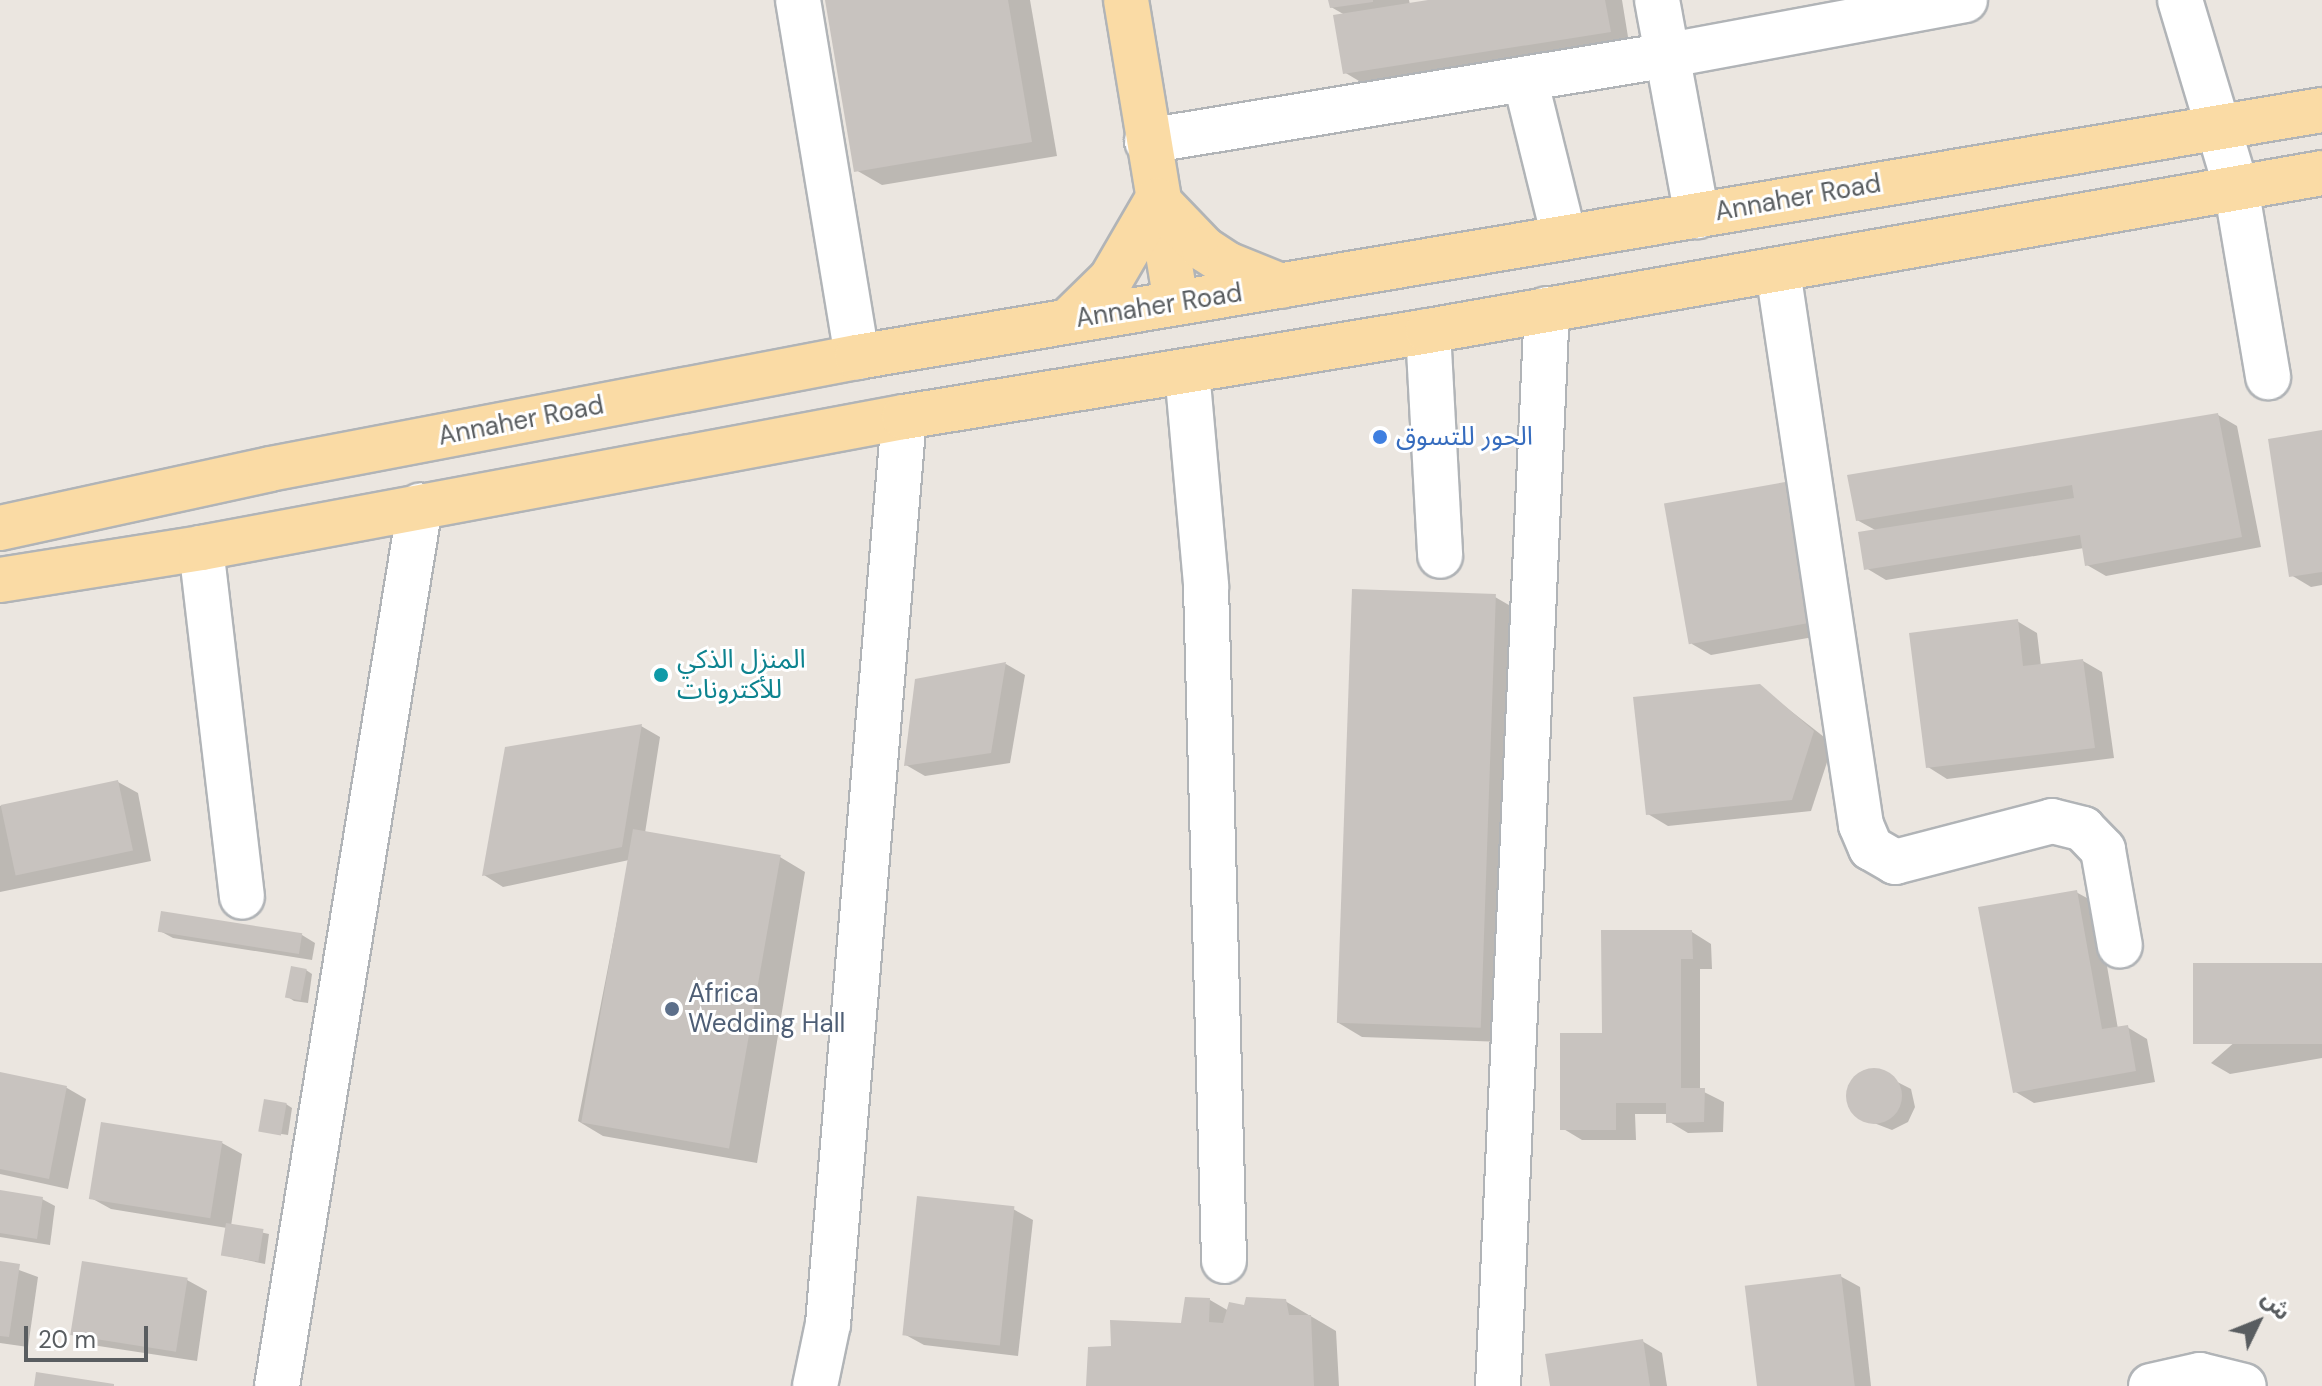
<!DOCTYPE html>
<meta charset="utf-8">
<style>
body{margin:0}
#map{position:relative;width:2322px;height:1386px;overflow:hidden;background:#ebe6e0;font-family:"DM Sans","Noto Sans Arabic",sans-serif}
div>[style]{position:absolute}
.shadow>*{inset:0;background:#0003}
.building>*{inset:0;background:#c8c3bf;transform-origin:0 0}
.round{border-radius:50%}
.roads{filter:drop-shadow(2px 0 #b1b4b7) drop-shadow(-2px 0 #b1b4b7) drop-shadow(0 2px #b1b4b7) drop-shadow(0 -2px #b1b4b7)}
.minor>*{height:44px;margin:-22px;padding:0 22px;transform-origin:22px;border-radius:22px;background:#fff}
.major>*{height:44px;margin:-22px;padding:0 22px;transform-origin:22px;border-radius:22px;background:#fadba5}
.dots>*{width:22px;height:22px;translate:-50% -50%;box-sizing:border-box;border:4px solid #fff;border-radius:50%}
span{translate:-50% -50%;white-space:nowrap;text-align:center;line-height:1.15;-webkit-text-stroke:6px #fff;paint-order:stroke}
.street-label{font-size:26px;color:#595d60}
.shop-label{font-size:26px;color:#366cbe}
.left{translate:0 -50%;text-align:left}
.culture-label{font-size:26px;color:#0d838f}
.service-label{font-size:26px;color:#4e5e75}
.north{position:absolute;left:2218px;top:1282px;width:80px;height:80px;-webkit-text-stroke:6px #fff;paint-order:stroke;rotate:47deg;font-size:22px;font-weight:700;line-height:32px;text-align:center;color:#595d60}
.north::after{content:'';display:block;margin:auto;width:28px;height:36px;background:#595d60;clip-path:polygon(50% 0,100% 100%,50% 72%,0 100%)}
.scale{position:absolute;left:24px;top:1326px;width:124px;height:36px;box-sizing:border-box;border:4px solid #595d60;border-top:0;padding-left:10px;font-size:24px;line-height:28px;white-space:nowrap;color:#595d60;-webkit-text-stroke:6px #fff;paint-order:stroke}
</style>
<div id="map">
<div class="shadow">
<i style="clip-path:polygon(827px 0,1030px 0,1057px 156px,882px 185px,856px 170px)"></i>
<i style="clip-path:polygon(1330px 0,1409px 0,1410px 5px,1441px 0,1622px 0,1629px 43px,1364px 84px,1344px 72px,1345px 15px,1331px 7px)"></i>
<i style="clip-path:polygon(2218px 415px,2237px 426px,2261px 547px,2106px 576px,2087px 565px,2084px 548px,1886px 580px,1866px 568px,1877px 531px,1857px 520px)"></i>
<i style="clip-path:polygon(2322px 432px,2322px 585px,2311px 587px,2291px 575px)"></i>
<i style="clip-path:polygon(1666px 506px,1836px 633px,1711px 655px,1692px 644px)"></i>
<i style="clip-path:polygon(1495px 597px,1521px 612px,1504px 1042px,1362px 1037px,1337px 1022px)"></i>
<i style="clip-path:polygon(2017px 621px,2037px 633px,2041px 666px,2083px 661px,2102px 672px,2114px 758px,1947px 779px,1928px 767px)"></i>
<i style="clip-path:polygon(1006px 664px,1025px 675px,1010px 763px,925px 776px,906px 765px,916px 681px)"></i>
<i style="clip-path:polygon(1759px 686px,1833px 744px,1811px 811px,1668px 826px,1648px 814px)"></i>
<i style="clip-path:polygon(641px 726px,660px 737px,645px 833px,780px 857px,805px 872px,757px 1163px,603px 1136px,578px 1121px,629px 860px,503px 887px,484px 875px)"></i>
<i style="clip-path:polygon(118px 782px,138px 793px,151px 861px,0 892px,0 806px)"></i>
<i style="clip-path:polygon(2076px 892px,2096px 903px,2118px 1029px,2127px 1027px,2147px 1039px,2155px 1082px,2034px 1103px,2014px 1091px)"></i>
<i style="clip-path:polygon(160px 931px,302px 935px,315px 943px,312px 960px,173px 938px)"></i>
<i style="clip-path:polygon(1692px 932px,1711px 944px,1712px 969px,1700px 969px,1700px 1090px,1724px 1102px,1723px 1132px,1688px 1133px,1668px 1121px,1668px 1114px,1635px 1114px,1636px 1140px,1582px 1140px,1562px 1128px,1604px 1035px)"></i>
<i style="clip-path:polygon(2322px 965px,2322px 1058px,2230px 1074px,2211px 1063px)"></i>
<i style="clip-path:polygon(306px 970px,312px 974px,308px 1003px,294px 1001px,288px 997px)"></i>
<i style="clip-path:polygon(1874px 1070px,1911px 1089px,1915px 1107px,1908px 1122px,1892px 1130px,1861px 1118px,1848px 1096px,1859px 1075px)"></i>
<i style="clip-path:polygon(0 1074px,67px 1088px,86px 1099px,68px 1189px,0 1174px)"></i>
<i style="clip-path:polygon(286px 1104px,292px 1108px,288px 1135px,262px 1131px)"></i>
<i style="clip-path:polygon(222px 1143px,242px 1154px,231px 1226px,269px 1234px,265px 1264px,223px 1255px,227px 1228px,111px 1209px,91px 1198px)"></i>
<i style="clip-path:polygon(0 1192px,42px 1199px,55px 1206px,50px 1245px,0 1237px)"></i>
<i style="clip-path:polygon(1013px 1209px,1033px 1220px,1018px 1356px,924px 1345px,904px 1334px)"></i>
<i style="clip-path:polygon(0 1263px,38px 1277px,28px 1347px,0 1343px)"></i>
<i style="clip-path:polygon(1840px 1276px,1860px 1287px,1871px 1386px,1758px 1386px)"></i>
<i style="clip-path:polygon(187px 1280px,207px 1291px,197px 1361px,92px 1345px,72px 1334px)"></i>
<i style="clip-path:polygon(1210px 1300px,1229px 1311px,1285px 1301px,1336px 1331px,1339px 1386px,1088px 1386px,1113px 1348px,1183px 1325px)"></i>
<i style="clip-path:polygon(1642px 1341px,1662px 1353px,1667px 1386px,1552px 1386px)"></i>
</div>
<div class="building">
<i style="clip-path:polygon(825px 0,1008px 0,1032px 142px,854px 172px)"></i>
<i style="clip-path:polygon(1328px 0,1373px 0,1373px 2px,1330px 8px)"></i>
<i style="clip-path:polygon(1428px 0,1605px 0,1611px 32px,1343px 74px,1333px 15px)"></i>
<i style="clip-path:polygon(2218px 413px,2242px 537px,2085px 566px,2080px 535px,1864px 570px,1858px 532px,2074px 498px,2072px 485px,1856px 521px,1847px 475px)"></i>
<i style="clip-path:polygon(2322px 430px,2322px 572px,2289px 577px,2268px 439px)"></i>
<i style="left:1791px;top:481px;width:143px;height:129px;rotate:80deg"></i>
<i style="left:1352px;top:589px;width:144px;height:434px;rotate:2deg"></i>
<i style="clip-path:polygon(2018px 619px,2023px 666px,2083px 659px,2095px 748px,1926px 768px,1909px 633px)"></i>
<i style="clip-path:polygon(1006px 662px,991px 753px,904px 766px,915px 679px)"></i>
<i style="clip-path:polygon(1760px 684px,1814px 731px,1792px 800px,1646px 815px,1633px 697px)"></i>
<i style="clip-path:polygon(642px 724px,622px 847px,482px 876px,505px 747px)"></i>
<i style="left:118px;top:780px;width:72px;height:120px;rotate:78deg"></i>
<i style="left:633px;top:829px;width:150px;height:298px;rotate:10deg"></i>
<i style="clip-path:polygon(2077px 890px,2102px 1029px,2128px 1025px,2136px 1071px,2013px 1093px,1978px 907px)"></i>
<i style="left:161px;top:911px;width:143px;height:21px;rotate:9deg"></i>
<i style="clip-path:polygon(1601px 930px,1692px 930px,1693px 959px,1681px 959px,1681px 1088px,1705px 1088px,1704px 1122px,1666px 1123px,1666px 1103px,1616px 1103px,1616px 1130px,1560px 1130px,1560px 1033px,1602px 1033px)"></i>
<i style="left:2322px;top:963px;width:81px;height:129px;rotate:90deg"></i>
<i style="left:291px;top:966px;width:16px;height:32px;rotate:11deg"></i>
<i class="round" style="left:1846px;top:1068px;width:56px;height:56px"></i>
<i style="clip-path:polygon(0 1072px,67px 1086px,49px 1179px,0 1169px)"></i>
<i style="left:264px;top:1099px;width:23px;height:33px;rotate:10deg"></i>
<i style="left:101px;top:1122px;width:123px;height:78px;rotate:9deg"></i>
<i style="clip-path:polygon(0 1190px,43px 1197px,37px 1239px,0 1233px)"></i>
<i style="left:917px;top:1196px;width:98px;height:140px;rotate:6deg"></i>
<i style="left:226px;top:1223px;width:38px;height:33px;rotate:9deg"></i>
<i style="clip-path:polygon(0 1261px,20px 1264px,9px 1337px,0 1336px)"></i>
<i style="left:82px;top:1261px;width:107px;height:75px;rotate:9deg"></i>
<i style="left:1841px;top:1274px;width:113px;height:97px;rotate:83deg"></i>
<i style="clip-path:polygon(1185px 1297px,1210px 1298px,1209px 1322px,1223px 1323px,1229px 1302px,1244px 1305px,1246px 1297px,1286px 1299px,1289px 1315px,1311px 1315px,1314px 1386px,1086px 1386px,1088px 1347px,1111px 1346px,1110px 1320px,1181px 1323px)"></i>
<i style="clip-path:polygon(1643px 1339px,1650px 1386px,1550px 1386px,1545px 1354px)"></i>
<i style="clip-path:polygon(36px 1372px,114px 1384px,114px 1386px,34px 1386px)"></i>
</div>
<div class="roads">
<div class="minor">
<i style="left:798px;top:0;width:362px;rotate:80.6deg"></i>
<i style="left:1657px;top:0;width:220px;rotate:79.5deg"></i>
<i style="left:2180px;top:0;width:195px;rotate:73.3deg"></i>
<i style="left:2236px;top:187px;width:193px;rotate:80.4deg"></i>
<i style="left:1525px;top:79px;width:163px;rotate:76.1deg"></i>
<i style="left:1147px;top:141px;width:529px;rotate:-9.36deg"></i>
<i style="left:1669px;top:55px;width:301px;rotate:-10.5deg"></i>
<i style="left:1778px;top:271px;width:560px;rotate:81.48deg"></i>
<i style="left:1861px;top:825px;width:25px;rotate:67deg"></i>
<i style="left:1871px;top:848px;width:28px;rotate:30deg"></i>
<i style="left:1895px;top:862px;width:162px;rotate:-14.6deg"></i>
<i style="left:2052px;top:821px;width:32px;rotate:14deg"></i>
<i style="left:2083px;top:829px;width:29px;rotate:46deg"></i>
<i style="left:2103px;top:850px;width:97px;rotate:80deg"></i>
<i style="left:1428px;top:331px;width:225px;rotate:86.9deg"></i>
<i style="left:1187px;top:371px;width:216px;rotate:84.9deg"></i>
<i style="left:1206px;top:586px;width:675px;rotate:88.47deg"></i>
<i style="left:201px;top:548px;width:351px;rotate:83.3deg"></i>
<i style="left:277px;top:1386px;width:892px;rotate:-80.77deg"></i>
<i style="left:815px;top:1386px;width:63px;rotate:-78.2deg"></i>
<i style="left:828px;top:1324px;width:910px;rotate:-85.21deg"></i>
<i style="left:1498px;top:1386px;width:1078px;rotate:-87.4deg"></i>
<i style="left:2151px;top:1386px;width:50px;rotate:-12.7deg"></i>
<i style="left:2200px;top:1375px;width:45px;rotate:14deg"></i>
</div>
<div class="major">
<i style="left:1126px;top:0;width:306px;rotate:80.6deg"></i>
<i style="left:1068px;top:321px;width:60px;rotate:-44.3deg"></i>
<i style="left:1111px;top:279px;width:91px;rotate:-59.8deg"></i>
<i style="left:1157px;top:200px;width:68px;rotate:46.2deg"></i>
<i style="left:1204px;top:249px;width:30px;rotate:33deg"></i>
<i style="left:1229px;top:265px;width:56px;rotate:22deg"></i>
<i style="left:0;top:528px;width:276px;rotate:-12.3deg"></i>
<i style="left:270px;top:469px;width:598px;rotate:-10.8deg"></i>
<i style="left:857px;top:357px;width:1486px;rotate:-9.57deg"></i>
<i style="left:0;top:580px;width:204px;rotate:-9deg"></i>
<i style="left:201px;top:548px;width:715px;rotate:-10.56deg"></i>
<i style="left:904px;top:417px;width:531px;rotate:-9.32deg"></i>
<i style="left:1428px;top:331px;width:908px;rotate:-10.02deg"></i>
</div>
</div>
<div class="dots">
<i style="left:1380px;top:437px;background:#3f7fe0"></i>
<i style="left:661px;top:675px;background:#0f9aa8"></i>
<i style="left:672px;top:1009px;background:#5c6f8a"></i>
</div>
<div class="street-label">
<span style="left:1798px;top:198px;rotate:-10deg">Annaher Road</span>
<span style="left:1159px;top:306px;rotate:-9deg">Annaher Road</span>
<span style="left:521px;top:421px;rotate:-11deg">Annaher Road</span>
</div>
<div class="shop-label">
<span class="left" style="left:1396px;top:437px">الحور للتسوق</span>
</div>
<div class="culture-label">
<span class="left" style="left:677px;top:675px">المنزل الذكي<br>للأكترونات</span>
</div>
<div class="service-label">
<span class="left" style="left:688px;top:1009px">Africa<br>Wedding Hall</span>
</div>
<div class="north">ش</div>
<div class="scale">20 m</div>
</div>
